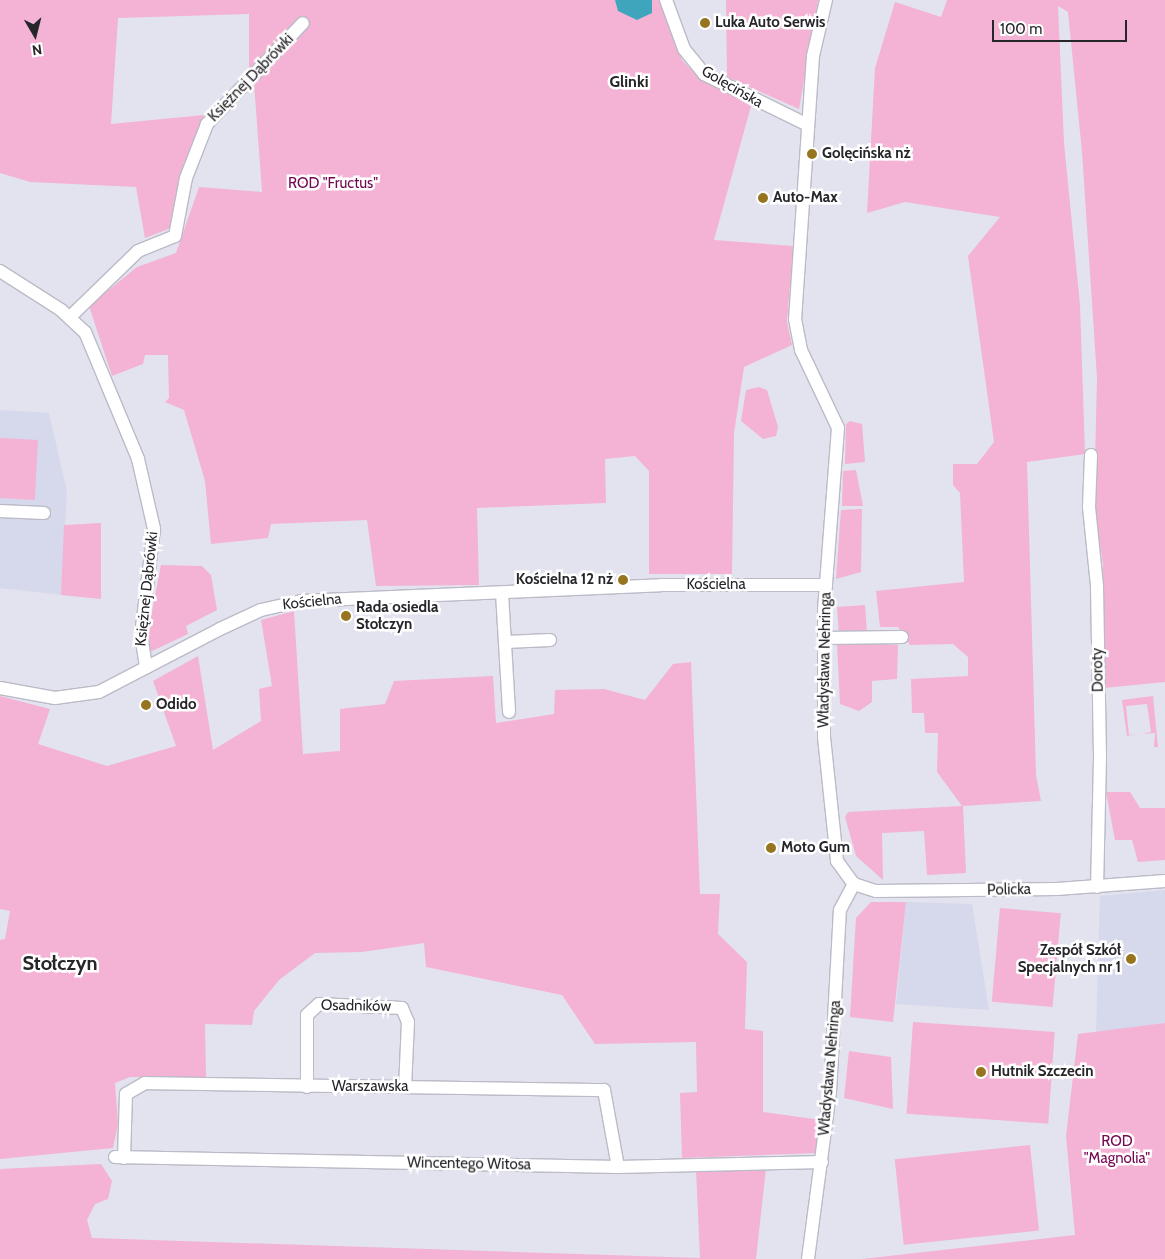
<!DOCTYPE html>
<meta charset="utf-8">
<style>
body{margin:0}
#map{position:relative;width:1165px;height:1259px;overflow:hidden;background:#e2e3ef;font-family:Cabin,sans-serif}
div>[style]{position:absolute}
.built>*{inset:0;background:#d6d8eb}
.green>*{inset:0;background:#f4b2d4;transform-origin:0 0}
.water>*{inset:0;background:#3fa5bc}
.roads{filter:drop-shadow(1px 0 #babbc6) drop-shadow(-1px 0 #babbc6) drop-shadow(0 1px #babbc6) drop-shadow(0 -1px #babbc6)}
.minor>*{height:12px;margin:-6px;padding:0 6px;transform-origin:6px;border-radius:6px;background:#fff}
.dots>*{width:14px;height:14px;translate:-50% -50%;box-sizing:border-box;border:2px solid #fff;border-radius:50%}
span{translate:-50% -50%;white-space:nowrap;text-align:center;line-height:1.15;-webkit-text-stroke:5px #fff;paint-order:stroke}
.poi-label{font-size:15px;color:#25252a;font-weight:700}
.left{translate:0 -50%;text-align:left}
.right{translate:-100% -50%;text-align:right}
.street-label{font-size:15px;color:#25252a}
.park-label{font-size:15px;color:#740750}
.neighbourhood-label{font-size:16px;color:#25252a;font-weight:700}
.district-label{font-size:20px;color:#25252a;font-weight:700}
.north{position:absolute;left:10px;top:10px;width:50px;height:50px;-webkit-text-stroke:4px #fff;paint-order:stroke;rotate:172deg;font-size:14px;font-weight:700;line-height:20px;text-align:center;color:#25252a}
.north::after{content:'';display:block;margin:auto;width:18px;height:22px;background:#25252a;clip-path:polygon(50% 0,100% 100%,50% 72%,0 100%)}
.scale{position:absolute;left:992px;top:20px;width:135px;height:22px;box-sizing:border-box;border:2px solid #25252a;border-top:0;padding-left:6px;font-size:15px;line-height:18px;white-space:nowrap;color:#25252a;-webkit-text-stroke:4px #fff;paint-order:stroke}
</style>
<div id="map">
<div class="built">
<i style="clip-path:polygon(0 410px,49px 413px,67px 492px,61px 595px,0 588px)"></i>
<i style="clip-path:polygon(1165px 890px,1165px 1023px,1096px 1034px,1100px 896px)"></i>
<i style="clip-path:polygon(906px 902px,972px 904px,989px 1010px,896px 1004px)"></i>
</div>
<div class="green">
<i style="clip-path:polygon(0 0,660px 0,682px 60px,699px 78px,751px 106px,714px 240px,793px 246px,787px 322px,792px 345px,744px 367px,734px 433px,732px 574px,649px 574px,649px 471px,635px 456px,605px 459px,606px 503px,477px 508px,479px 585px,376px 586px,367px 520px,271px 524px,268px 538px,211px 544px,205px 481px,184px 410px,165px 402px,169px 398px,168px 355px,145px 355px,143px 364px,112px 376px,89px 306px,137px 267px,176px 253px,199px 187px,262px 192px,254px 83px,249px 69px,249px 14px,118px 18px,111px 124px,204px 115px,171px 228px,145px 238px,136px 187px,30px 182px,0 173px)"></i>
<i style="clip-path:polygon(726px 0,818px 0,799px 109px,727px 77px)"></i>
<i style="clip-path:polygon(947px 0,1165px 0,1165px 682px,1104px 688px,1103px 564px,1094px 504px,1097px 378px,1082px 152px,1068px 12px,1058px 6px,1064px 143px,1080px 305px,1085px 454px,1027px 462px,1036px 775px,1041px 801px,963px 806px,966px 873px,927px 875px,924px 831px,882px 833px,883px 880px,856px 856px,845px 817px,848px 812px,962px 806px,937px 772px,938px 733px,925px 733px,924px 713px,912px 713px,911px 679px,968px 676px,968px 657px,953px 644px,910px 645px,898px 627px,880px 627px,876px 591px,964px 582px,960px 493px,953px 485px,953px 464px,977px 464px,994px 442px,968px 256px,1000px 217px,905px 202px,867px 213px,875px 68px,895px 2px,941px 17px)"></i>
<i style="clip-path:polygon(759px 387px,767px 390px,778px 427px,776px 436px,763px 439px,741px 421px,746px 390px)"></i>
<i style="clip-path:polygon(850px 421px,862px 424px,865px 462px,845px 464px,846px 424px)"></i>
<i style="left:0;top:438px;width:38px;height:60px;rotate:3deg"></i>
<i style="clip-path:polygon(856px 470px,863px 506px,842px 506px,843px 471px)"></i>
<i style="clip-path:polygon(862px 509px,861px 572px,836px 579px,841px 510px)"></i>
<i style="clip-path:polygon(101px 523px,101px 599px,61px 595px,64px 525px)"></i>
<i style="clip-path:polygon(161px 565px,202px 566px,211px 575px,217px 610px,186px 626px,188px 634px,150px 652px,147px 637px)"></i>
<i style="left:865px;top:605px;width:26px;height:28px;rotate:86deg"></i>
<i style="clip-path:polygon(294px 611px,303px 754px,340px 751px,340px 709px,385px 704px,394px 681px,493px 676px,496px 723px,554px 714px,555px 690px,604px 689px,645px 700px,673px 664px,691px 662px,700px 894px,720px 894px,718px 934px,747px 962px,745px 1029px,763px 1031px,763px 1112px,821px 1120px,817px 1153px,682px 1158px,680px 1093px,697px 1092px,696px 1042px,595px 1044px,562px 995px,426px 967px,424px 943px,362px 952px,315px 953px,279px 980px,254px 1011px,252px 1025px,205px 1024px,206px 1077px,130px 1077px,115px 1083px,118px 1124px,113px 1148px,0 1159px,0 940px,5px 939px,10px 911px,0 909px,0 696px,50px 709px,38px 744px,107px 766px,176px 746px,153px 681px,198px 656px,213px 750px,261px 721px,259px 689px,272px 686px,261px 620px)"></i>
<i style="clip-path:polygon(843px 642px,898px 645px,897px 679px,872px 681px,872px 702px,859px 711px,840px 704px,837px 644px)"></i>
<i style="clip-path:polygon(1153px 696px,1158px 747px,1154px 747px,1155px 733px,1141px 734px,1151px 732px,1147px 704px,1126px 706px,1129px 735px,1138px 734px,1127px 736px,1122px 700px)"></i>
<i style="clip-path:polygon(1106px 792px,1130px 792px,1140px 808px,1165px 808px,1165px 860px,1138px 862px,1132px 840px,1115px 840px)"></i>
<i style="clip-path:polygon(871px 902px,906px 902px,893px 1022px,850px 1017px,856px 918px)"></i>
<i style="left:1000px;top:908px;width:61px;height:94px;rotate:5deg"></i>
<i style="left:913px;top:1022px;width:142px;height:92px;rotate:4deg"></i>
<i style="clip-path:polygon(1165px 1023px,1165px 1259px,862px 1259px,1075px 1235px,1066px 1136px,1078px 1034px)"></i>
<i style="clip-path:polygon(849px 1051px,891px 1057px,893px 1109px,844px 1098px)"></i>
<i style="left:1030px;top:1145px;width:86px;height:136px;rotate:84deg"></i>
<i style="clip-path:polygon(101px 1164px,112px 1181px,108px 1199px,95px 1204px,87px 1220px,92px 1238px,700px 1258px,696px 1170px,766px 1168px,756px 1259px,0 1259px,0 1169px)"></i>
</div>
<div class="water">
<i style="clip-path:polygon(615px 0,652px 0,652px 13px,637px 20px,618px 11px)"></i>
</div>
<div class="roads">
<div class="minor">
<i style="left:666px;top:0;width:52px;rotate:69.8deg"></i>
<i style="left:684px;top:49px;width:32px;rotate:51deg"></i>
<i style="left:704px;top:74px;width:116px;rotate:26.1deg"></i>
<i style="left:826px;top:0;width:57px;rotate:103.1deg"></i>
<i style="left:813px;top:56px;width:264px;rotate:93.9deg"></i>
<i style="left:795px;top:319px;width:32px;rotate:79deg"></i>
<i style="left:801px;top:350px;width:86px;rotate:64.6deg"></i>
<i style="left:838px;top:428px;width:183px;rotate:94.4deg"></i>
<i style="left:824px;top:610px;width:127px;rotate:90deg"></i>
<i style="left:824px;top:737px;width:125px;rotate:84deg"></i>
<i style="left:837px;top:861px;width:29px;rotate:54deg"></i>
<i style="left:854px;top:884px;width:23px;rotate:18deg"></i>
<i style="left:876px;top:891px;width:181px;rotate:-0.6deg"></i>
<i style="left:1057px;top:889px;width:108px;rotate:-4.2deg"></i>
<i style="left:0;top:271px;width:72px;rotate:32.6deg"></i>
<i style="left:61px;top:310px;width:33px;rotate:43deg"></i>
<i style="left:85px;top:332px;width:138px;rotate:67.3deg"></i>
<i style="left:138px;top:459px;width:72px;rotate:77.1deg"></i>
<i style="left:154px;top:529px;width:107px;rotate:97deg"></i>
<i style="left:141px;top:635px;width:33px;rotate:81deg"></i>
<i style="left:70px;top:317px;width:95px;rotate:-44.1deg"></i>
<i style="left:138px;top:251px;width:40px;rotate:-22deg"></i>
<i style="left:175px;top:236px;width:59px;rotate:-79.3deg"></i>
<i style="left:186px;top:178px;width:58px;rotate:-68.7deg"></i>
<i style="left:207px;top:124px;width:139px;rotate:-46.5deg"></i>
<i style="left:1091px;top:455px;width:52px;rotate:92.2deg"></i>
<i style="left:1089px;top:507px;width:79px;rotate:84.2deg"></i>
<i style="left:1097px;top:586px;width:171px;rotate:89deg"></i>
<i style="left:1100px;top:757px;width:130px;rotate:91.3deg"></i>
<i style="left:0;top:511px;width:44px;rotate:2.6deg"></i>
<i style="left:502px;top:593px;width:119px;rotate:86.6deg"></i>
<i style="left:824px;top:638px;width:78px;rotate:-0.7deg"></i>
<i style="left:506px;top:642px;width:44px;rotate:-2.6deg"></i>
<i style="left:0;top:688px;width:56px;rotate:10.3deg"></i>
<i style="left:55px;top:698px;width:44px;rotate:-7.8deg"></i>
<i style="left:99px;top:692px;width:136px;rotate:-27.5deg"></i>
<i style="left:220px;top:629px;width:45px;rotate:-24.9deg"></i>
<i style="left:261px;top:610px;width:41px;rotate:-12.7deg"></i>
<i style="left:301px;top:601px;width:360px;rotate:-2.5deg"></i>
<i style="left:661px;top:585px;width:165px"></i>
<i style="left:307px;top:1087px;width:72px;rotate:-90deg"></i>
<i style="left:307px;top:1015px;width:16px;rotate:-43deg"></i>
<i style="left:319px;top:1004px;width:83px;rotate:2.8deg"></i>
<i style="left:402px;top:1008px;width:15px;rotate:67deg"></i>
<i style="left:408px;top:1022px;width:65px;rotate:92.6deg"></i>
<i style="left:115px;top:1157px;width:503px;rotate:1.14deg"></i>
<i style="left:618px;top:1167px;width:204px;rotate:-1.4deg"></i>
<i style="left:124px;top:1158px;width:64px;rotate:-88.2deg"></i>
<i style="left:126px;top:1094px;width:22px;rotate:-30deg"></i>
<i style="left:145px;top:1083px;width:459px;rotate:0.9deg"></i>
<i style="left:604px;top:1090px;width:78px;rotate:79.7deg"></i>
<i style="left:808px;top:1259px;width:167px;rotate:-82.5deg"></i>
<i style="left:830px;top:1093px;width:183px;rotate:-86.9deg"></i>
<i style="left:840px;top:910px;width:30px;rotate:-62deg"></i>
</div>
</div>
<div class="dots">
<i style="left:705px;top:23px;background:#97751f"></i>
<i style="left:812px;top:154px;background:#97751f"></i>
<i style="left:763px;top:198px;background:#97751f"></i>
<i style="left:623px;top:580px;background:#97751f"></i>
<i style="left:346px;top:616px;background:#97751f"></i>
<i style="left:146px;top:705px;background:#97751f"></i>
<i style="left:771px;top:848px;background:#97751f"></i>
<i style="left:1131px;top:959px;background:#97751f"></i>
<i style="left:981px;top:1072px;background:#97751f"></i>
</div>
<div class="poi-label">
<span class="left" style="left:715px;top:23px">Luka Auto Serwis</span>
<span class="left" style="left:822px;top:154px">Golęcińska nż</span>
<span class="left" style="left:773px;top:198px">Auto-Max</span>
<span class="right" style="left:613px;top:580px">Kościelna 12 nż</span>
<span class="left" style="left:356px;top:616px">Rada osiedla<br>Stołczyn</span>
<span class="left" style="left:156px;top:705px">Odido</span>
<span class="left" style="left:781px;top:848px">Moto Gum</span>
<span class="right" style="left:1121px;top:959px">Zespół Szkół<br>Specjalnych nr 1</span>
<span class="left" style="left:991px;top:1072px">Hutnik Szczecin</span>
</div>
<div class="street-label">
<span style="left:251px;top:78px;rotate:-46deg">Księżnej Dąbrówki</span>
<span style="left:732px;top:87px;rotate:30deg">Golęcińska</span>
<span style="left:716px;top:585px">Kościelna</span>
<span style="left:147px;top:589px;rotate:-84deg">Księżnej Dąbrówki</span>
<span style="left:312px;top:602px;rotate:-6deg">Kościelna</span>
<span style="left:825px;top:660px;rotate:-89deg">Władysława Nehringa</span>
<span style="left:1098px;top:670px;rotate:-91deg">Doroty</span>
<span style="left:1009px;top:890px;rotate:-1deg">Policka</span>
<span style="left:356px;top:1006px;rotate:1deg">Osadników</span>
<span style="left:830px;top:1068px;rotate:-85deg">Władysława Nehringa</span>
<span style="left:370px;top:1087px">Warszawska</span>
<span style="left:469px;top:1164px;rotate:1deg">Wincentego Witosa</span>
</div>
<div class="park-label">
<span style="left:333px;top:184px">ROD "Fructus"</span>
<span style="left:1117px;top:1150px">ROD<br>"Magnolia"</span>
</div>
<div class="neighbourhood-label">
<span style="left:629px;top:82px">Glinki</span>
</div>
<div class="district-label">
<span style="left:60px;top:963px">Stołczyn</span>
</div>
<div class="north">N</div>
<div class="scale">100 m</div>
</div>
